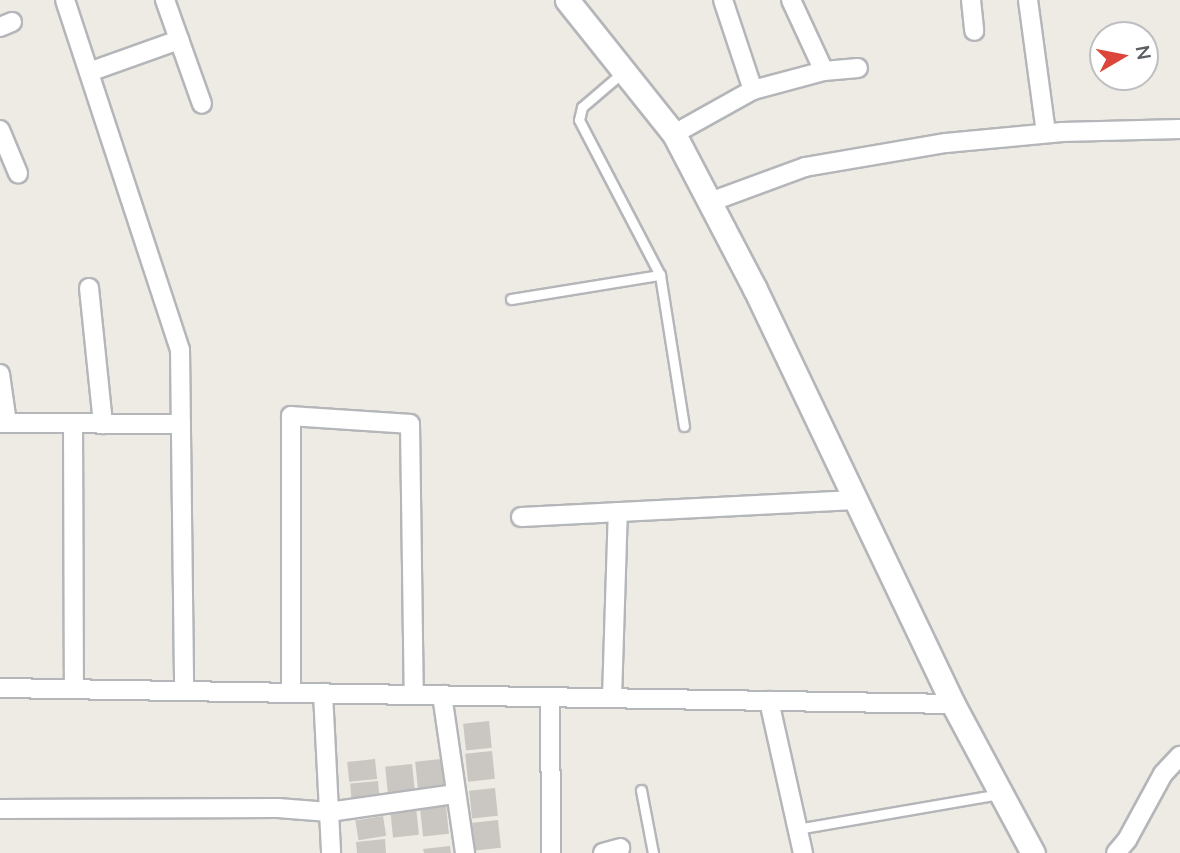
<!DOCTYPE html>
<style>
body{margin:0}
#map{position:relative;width:1180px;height:853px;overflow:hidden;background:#edebe3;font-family:"Nunito Sans",sans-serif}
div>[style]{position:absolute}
.building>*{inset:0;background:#cac7c2;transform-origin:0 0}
.roads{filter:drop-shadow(2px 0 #b4b6b9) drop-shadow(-2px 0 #b4b6b9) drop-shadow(0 2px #b4b6b9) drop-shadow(0 -2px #b4b6b9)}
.service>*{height:9px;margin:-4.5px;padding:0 4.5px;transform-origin:4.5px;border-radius:4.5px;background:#fff}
.minor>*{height:18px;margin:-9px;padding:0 9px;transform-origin:9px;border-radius:9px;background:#fff}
.tertiary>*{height:23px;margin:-11.5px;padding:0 11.5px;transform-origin:11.5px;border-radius:11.5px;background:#fff}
span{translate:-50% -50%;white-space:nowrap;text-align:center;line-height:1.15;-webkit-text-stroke:6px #fff;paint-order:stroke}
.north{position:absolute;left:1089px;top:21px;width:70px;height:70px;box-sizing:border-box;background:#fff;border:2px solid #bdbfc1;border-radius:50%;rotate:80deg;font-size:19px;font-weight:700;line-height:28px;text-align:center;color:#5b5f63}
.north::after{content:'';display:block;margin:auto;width:24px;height:32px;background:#dc463a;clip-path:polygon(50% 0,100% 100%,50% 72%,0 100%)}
</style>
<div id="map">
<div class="building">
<i style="left:489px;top:721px;width:27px;height:26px;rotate:84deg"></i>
<i style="left:492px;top:751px;width:28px;height:27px;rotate:84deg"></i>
<i style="left:375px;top:759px;width:20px;height:28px;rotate:84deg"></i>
<i style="left:441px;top:759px;width:28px;height:26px;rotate:84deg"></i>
<i style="left:412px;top:764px;width:28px;height:27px;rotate:84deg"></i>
<i style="left:378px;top:781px;width:21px;height:28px;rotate:85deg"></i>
<i style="left:495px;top:788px;width:28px;height:26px;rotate:84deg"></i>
<i style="left:446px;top:806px;width:28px;height:26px;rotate:84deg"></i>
<i style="left:416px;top:807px;width:28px;height:26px;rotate:84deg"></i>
<i style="left:383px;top:816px;width:20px;height:28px;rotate:81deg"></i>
<i style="left:498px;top:820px;width:28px;height:26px;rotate:84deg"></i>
<i style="clip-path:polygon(385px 839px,386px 853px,357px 853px,356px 842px)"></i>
<i style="clip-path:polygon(450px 846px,451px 853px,424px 853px,423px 849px)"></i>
</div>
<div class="roads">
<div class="service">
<i style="left:623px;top:72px;width:54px;rotate:139.5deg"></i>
<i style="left:582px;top:107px;width:13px;rotate:103deg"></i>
<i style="left:579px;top:120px;width:175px;rotate:62.4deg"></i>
<i style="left:660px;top:275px;width:153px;rotate:81deg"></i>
<i style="left:511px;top:299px;width:151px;rotate:-9.2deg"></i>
<i style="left:641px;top:790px;width:64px;rotate:79.2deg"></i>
<i style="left:797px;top:829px;width:205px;rotate:-9.8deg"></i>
</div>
<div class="minor">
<i style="left:65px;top:0;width:368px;rotate:71.8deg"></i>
<i style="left:180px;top:350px;width:341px;rotate:89.3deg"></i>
<i style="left:165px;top:0;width:110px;rotate:70.4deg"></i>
<i style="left:723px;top:0;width:95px;rotate:71.6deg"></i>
<i style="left:791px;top:0;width:78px;rotate:65.1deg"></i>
<i style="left:971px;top:0;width:31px;rotate:84deg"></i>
<i style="left:1028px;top:0;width:134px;rotate:82.3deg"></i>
<i style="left:0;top:27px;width:13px;rotate:-23deg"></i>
<i style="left:89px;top:72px;width:96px;rotate:-19.6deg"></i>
<i style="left:0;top:130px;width:47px;rotate:67.3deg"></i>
<i style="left:674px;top:134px;width:90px;rotate:-29.1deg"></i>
<i style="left:753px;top:90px;width:73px;rotate:-15deg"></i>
<i style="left:824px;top:71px;width:34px;rotate:-5deg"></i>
<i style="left:710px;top:202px;width:101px;rotate:-20.2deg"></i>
<i style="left:805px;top:167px;width:143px;rotate:-9.7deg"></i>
<i style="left:946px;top:143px;width:117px;rotate:-5.4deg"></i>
<i style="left:1062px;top:132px;width:118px;rotate:-1.5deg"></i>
<i style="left:89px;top:288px;width:137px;rotate:84.1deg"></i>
<i style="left:0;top:374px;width:49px;rotate:81.9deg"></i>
<i style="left:0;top:423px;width:181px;rotate:0.3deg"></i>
<i style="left:73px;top:423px;width:266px;rotate:89.8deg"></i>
<i style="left:521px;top:517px;width:335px;rotate:-2.9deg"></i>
<i style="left:0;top:688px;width:953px;rotate:0.96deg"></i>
<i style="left:291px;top:693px;width:277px;rotate:-90deg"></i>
<i style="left:291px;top:416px;width:119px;rotate:3.8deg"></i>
<i style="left:410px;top:424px;width:271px;rotate:89.2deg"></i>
<i style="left:323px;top:693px;width:160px;rotate:87.1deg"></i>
<i style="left:442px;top:695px;width:160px;rotate:81.7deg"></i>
<i style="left:550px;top:697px;width:156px;rotate:89.6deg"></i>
<i style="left:612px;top:698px;width:186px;rotate:-88.2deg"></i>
<i style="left:769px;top:701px;width:156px;rotate:77.4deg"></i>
<i style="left:0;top:809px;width:278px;rotate:-0.2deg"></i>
<i style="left:278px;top:808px;width:51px;rotate:4.5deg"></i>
<i style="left:329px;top:812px;width:128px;rotate:-8.1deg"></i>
<i style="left:603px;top:853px;width:18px;rotate:-16deg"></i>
<i style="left:1116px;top:853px;width:17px;rotate:-50deg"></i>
<i style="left:1127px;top:840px;width:75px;rotate:-61.4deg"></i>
<i style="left:1163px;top:774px;width:25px;rotate:-47deg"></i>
</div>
<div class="tertiary">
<i style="left:567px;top:0;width:171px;rotate:51.4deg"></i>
<i style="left:674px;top:134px;width:175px;rotate:62.4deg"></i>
<i style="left:755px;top:289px;width:460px;rotate:64.5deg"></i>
<i style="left:953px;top:704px;width:169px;rotate:61.8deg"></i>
</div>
</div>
<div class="north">N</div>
</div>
